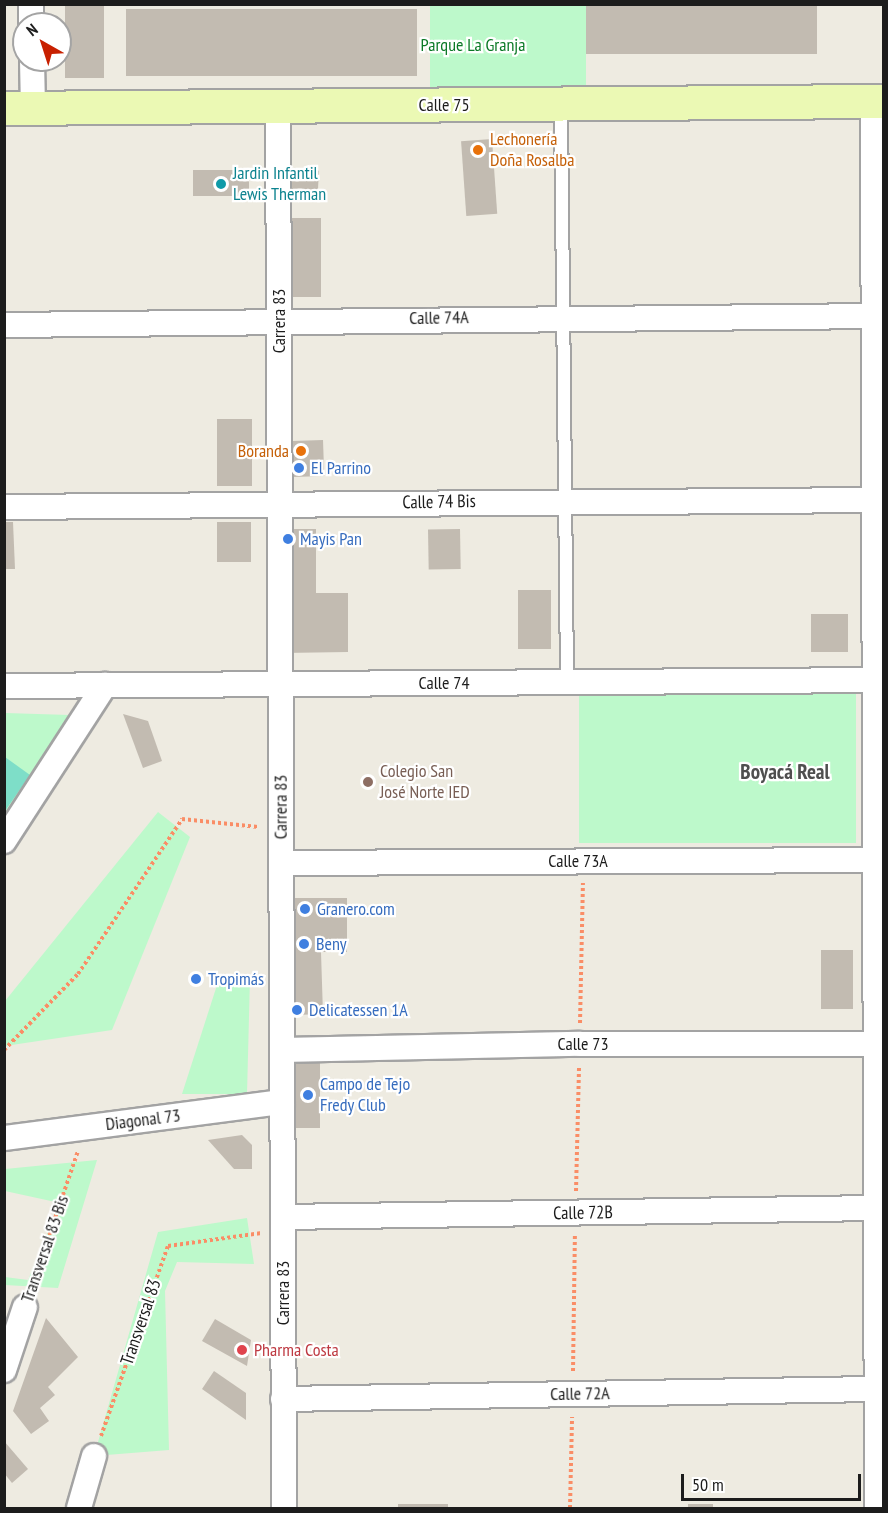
<!DOCTYPE html>
<meta charset="utf-8">
<style>
body{margin:0}
#map{position:relative;width:888px;height:1513px;overflow:hidden;background:#eeebe1;font-family:"PT Sans Narrow",sans-serif}
div>[style]{position:absolute}
.park>*{inset:0;background:#bdf9cb;transform-origin:0 0}
.pitch>*{inset:0;background:#7edec8}
.building>*{inset:0;background:#c2bbb1;transform-origin:0 0}
.path>*{height:4px;margin-top:-2px;transform-origin:0;background:repeating-linear-gradient(90deg,#fa8d66 0 3px,transparent 0 6px)}
.roads{filter:drop-shadow(2px 0 #a3a3a3) drop-shadow(-2px 0 #a3a3a3) drop-shadow(0 2px #a3a3a3) drop-shadow(0 -2px #a3a3a3)}
.lane>*{height:12px;margin:-6px;padding:0 6px;transform-origin:6px;border-radius:6px;background:#fff}
.street>*{height:24px;margin:-12px;padding:0 12px;transform-origin:12px;border-radius:12px;background:#fff}
.secondary>*{height:33px;margin:-16.5px;padding:0 16.5px;transform-origin:16.5px;border-radius:16.5px;background:#ebf9b4}
.dots>*{width:16px;height:16px;translate:-50% -50%;box-sizing:border-box;border:3px solid #fff;border-radius:50%}
span{translate:-50% -50%;white-space:nowrap;text-align:center;line-height:1.15;-webkit-text-stroke:4.5px #fff;paint-order:stroke}
.park-label{font-size:18px;color:#0b7926}
.street-label{font-size:18px;color:#1c1c1c}
.food-label{font-size:18px;color:#c56008}
.left{translate:0 -50%;text-align:left}
.right{translate:-100% -50%;text-align:right}
.culture-label{font-size:18px;color:#0d838f}
.shop-label{font-size:18px;color:#366cbe}
.education-label{font-size:18px;color:#785e54}
.health-label{font-size:18px;color:#be3a42}
.quarter-label{font-size:21px;color:#4f4f4f;font-weight:700}
.frame{position:absolute;inset:0;border:6px solid #1c1c1c;pointer-events:none}
.north{position:absolute;left:12px;top:12px;width:60px;height:60px;box-sizing:border-box;background:#fff;border:2px solid #a4a4a4;border-radius:50%;rotate:321deg;font-size:16px;font-weight:700;line-height:24px;text-align:center;color:#1c1c1c}
.north::after{content:'';display:block;margin:auto;width:21px;height:27px;background:#c82000;clip-path:polygon(50% 0,100% 100%,50% 72%,0 100%)}
.scale{position:absolute;left:681px;top:1474px;width:180px;height:27px;box-sizing:border-box;border:3px solid #1c1c1c;border-top:0;padding-left:8px;font-size:18px;line-height:21px;white-space:nowrap;color:#1c1c1c;-webkit-text-stroke:4px #fff;paint-order:stroke}
</style>
<div id="map">
<div class="park">
<i style="left:430px;top:5px;width:156px;height:83px"></i>
<i style="left:856px;top:694px;width:149px;height:277px;rotate:90deg"></i>
<i style="clip-path:polygon(5px 713px,70px 715px,5px 818px)"></i>
<i style="clip-path:polygon(158px 812px,190px 837px,112px 1030px,5px 1046px,5px 1001px)"></i>
<i style="clip-path:polygon(250px 978px,247px 1094px,182px 1094px,218px 982px)"></i>
<i style="clip-path:polygon(97px 1160px,58px 1288px,5px 1285px,5px 1277px,28px 1280px,60px 1203px,5px 1191px,5px 1169px)"></i>
<i style="clip-path:polygon(247px 1218px,254px 1264px,177px 1262px,165px 1291px,169px 1450px,94px 1456px,158px 1232px)"></i>
</div>
<div class="pitch">
<i style="clip-path:polygon(5px 757px,30px 775px,5px 811px)"></i>
</div>
<div class="building">
<i style="left:65px;top:4px;width:39px;height:74px"></i>
<i style="left:586px;top:4px;width:231px;height:50px"></i>
<i style="left:417px;top:9px;width:67px;height:291px;rotate:90deg"></i>
<i style="left:492px;top:139px;width:75px;height:31px;rotate:86deg"></i>
<i style="left:285px;top:169px;width:34px;height:27px;rotate:3deg"></i>
<i style="left:249px;top:170px;width:26px;height:56px;rotate:90deg"></i>
<i style="left:288px;top:218px;width:33px;height:79px"></i>
<i style="left:217px;top:419px;width:35px;height:67px"></i>
<i style="left:323px;top:440px;width:36px;height:31px;rotate:88deg"></i>
<i style="clip-path:polygon(4px 522px,13px 522px,15px 569px,4px 569px)"></i>
<i style="left:217px;top:522px;width:34px;height:40px"></i>
<i style="clip-path:polygon(281px 529px,316px 529px,316px 593px,348px 593px,348px 652px,283px 653px)"></i>
<i style="left:460px;top:529px;width:40px;height:32px;rotate:89deg"></i>
<i style="left:518px;top:590px;width:33px;height:59px"></i>
<i style="left:811px;top:614px;width:37px;height:38px"></i>
<i style="clip-path:polygon(123px 714px,148px 721px,162px 761px,143px 768px)"></i>
<i style="clip-path:polygon(294px 898px,347px 898px,347px 952px,321px 952px,323px 1014px,295px 1015px)"></i>
<i style="left:821px;top:950px;width:32px;height:59px"></i>
<i style="left:296px;top:1062px;width:24px;height:66px"></i>
<i style="clip-path:polygon(242px 1135px,252px 1145px,252px 1169px,234px 1169px,208px 1140px)"></i>
<i style="clip-path:polygon(46px 1318px,78px 1357px,48px 1387px,55px 1395px,40px 1408px,49px 1421px,31px 1434px,13px 1411px)"></i>
<i style="clip-path:polygon(215px 1319px,251px 1340px,247px 1366px,202px 1341px)"></i>
<i style="clip-path:polygon(214px 1371px,246px 1393px,246px 1420px,202px 1389px)"></i>
<i style="clip-path:polygon(4px 1441px,28px 1469px,12px 1483px,4px 1473px)"></i>
<i style="left:398px;top:1504px;width:50px;height:4px"></i>
<i style="left:688px;top:1504px;width:25px;height:4px"></i>
</div>
<div class="path">
<i style="left:580px;top:1023px;width:140px;rotate:-88.8deg"></i>
<i style="left:4px;top:1050px;width:106px;rotate:-45.8deg"></i>
<i style="left:78px;top:974px;width:187px;rotate:-56.1deg"></i>
<i style="left:182px;top:819px;width:76px;rotate:6deg"></i>
<i style="left:576px;top:1191px;width:125px;rotate:-88.6deg"></i>
<i style="left:32px;top:1286px;width:143px;rotate:-71.2deg"></i>
<i style="left:573px;top:1371px;width:137px;rotate:-89.2deg"></i>
<i style="left:101px;top:1436px;width:201px;rotate:-70.6deg"></i>
<i style="left:168px;top:1246px;width:95px;rotate:-7.9deg"></i>
<i style="left:570px;top:1508px;width:91px;rotate:-88.7deg"></i>
</div>
<div class="roads">
<div class="lane">
<i style="left:561px;top:105px;width:577px;rotate:89.4deg"></i>
</div>
<div class="street">
<i style="left:31px;top:4px;width:20px;rotate:90deg"></i>
<i style="left:32px;top:60px;width:48px;rotate:88.8deg"></i>
<i style="left:873px;top:102px;width:1406px;rotate:89.84deg"></i>
<i style="left:278px;top:106px;width:1402px;rotate:89.75deg"></i>
<i style="left:4px;top:325px;width:869px;rotate:-0.59deg"></i>
<i style="left:4px;top:507px;width:870px;rotate:-0.46deg"></i>
<i style="left:4px;top:686px;width:880px;rotate:-0.39deg"></i>
<i style="left:4px;top:841px;width:186px;rotate:-57.1deg"></i>
<i style="left:281px;top:863px;width:594px;rotate:-0.29deg"></i>
<i style="left:282px;top:1050px;width:298px;rotate:-1.2deg"></i>
<i style="left:580px;top:1044px;width:304px"></i>
<i style="left:4px;top:1138px;width:280px;rotate:-7.4deg"></i>
<i style="left:283px;top:1217px;width:593px;rotate:-0.87deg"></i>
<i style="left:4px;top:1370px;width:66px;rotate:-71.6deg"></i>
<i style="left:283px;top:1399px;width:593px;rotate:-0.97deg"></i>
<i style="left:79px;top:1508px;width:54px;rotate:-73.9deg"></i>
</div>
<div class="secondary">
<i style="left:4px;top:108px;width:880px;rotate:-0.46deg"></i>
</div>
</div>
<div class="dots">
<i style="left:478px;top:150px;background:#e8710a"></i>
<i style="left:221px;top:184px;background:#0f9aa8"></i>
<i style="left:301px;top:451px;background:#e8710a"></i>
<i style="left:299px;top:468px;background:#3f7fe0"></i>
<i style="left:288px;top:539px;background:#3f7fe0"></i>
<i style="left:368px;top:782px;background:#8d6e63"></i>
<i style="left:305px;top:909px;background:#3f7fe0"></i>
<i style="left:304px;top:944px;background:#3f7fe0"></i>
<i style="left:196px;top:979px;background:#3f7fe0"></i>
<i style="left:297px;top:1010px;background:#3f7fe0"></i>
<i style="left:308px;top:1095px;background:#3f7fe0"></i>
<i style="left:242px;top:1350px;background:#e0444e"></i>
</div>
<div class="park-label">
<span style="left:473px;top:45px">Parque La Granja</span>
</div>
<div class="street-label">
<span style="left:444px;top:105px">Calle 75</span>
<span style="left:439px;top:318px;rotate:-1deg">Calle 74A</span>
<span style="left:279px;top:321px;rotate:-90deg">Carrera 83</span>
<span style="left:439px;top:502px;rotate:-1deg">Calle 74 Bis</span>
<span style="left:444px;top:683px">Calle 74</span>
<span style="left:281px;top:807px;rotate:-90deg">Carrera 83</span>
<span style="left:578px;top:861px">Calle 73A</span>
<span style="left:583px;top:1044px">Calle 73</span>
<span style="left:143px;top:1120px;rotate:-7deg">Diagonal 73</span>
<span style="left:583px;top:1213px;rotate:-1deg">Calle 72B</span>
<span style="left:45px;top:1249px;rotate:-71deg">Transversal 83 Bis</span>
<span style="left:283px;top:1293px;rotate:-90deg">Carrera 83</span>
<span style="left:141px;top:1322px;rotate:-71deg">Transversal 83</span>
<span style="left:580px;top:1394px;rotate:-1deg">Calle 72A</span>
</div>
<div class="food-label">
<span class="left" style="left:490px;top:150px">Lechonería<br>Doña Rosalba</span>
<span class="right" style="left:289px;top:451px">Boranda</span>
</div>
<div class="culture-label">
<span class="left" style="left:233px;top:184px">Jardin Infantil<br>Lewis Therman</span>
</div>
<div class="shop-label">
<span class="left" style="left:311px;top:468px">El Parrino</span>
<span class="left" style="left:300px;top:539px">Mayis Pan</span>
<span class="left" style="left:317px;top:909px">Granero.com</span>
<span class="left" style="left:316px;top:944px">Beny</span>
<span class="left" style="left:208px;top:979px">Tropimás</span>
<span class="left" style="left:309px;top:1010px">Delicatessen 1A</span>
<span class="left" style="left:320px;top:1095px">Campo de Tejo<br>Fredy Club</span>
</div>
<div class="education-label">
<span class="left" style="left:380px;top:782px">Colegio San<br>José Norte IED</span>
</div>
<div class="health-label">
<span class="left" style="left:254px;top:1350px">Pharma Costa</span>
</div>
<div class="quarter-label">
<span style="left:785px;top:772px">Boyacá Real</span>
</div>
<div class="frame"></div>
<div class="north">N</div>
<div class="scale">50 m</div>
</div>
